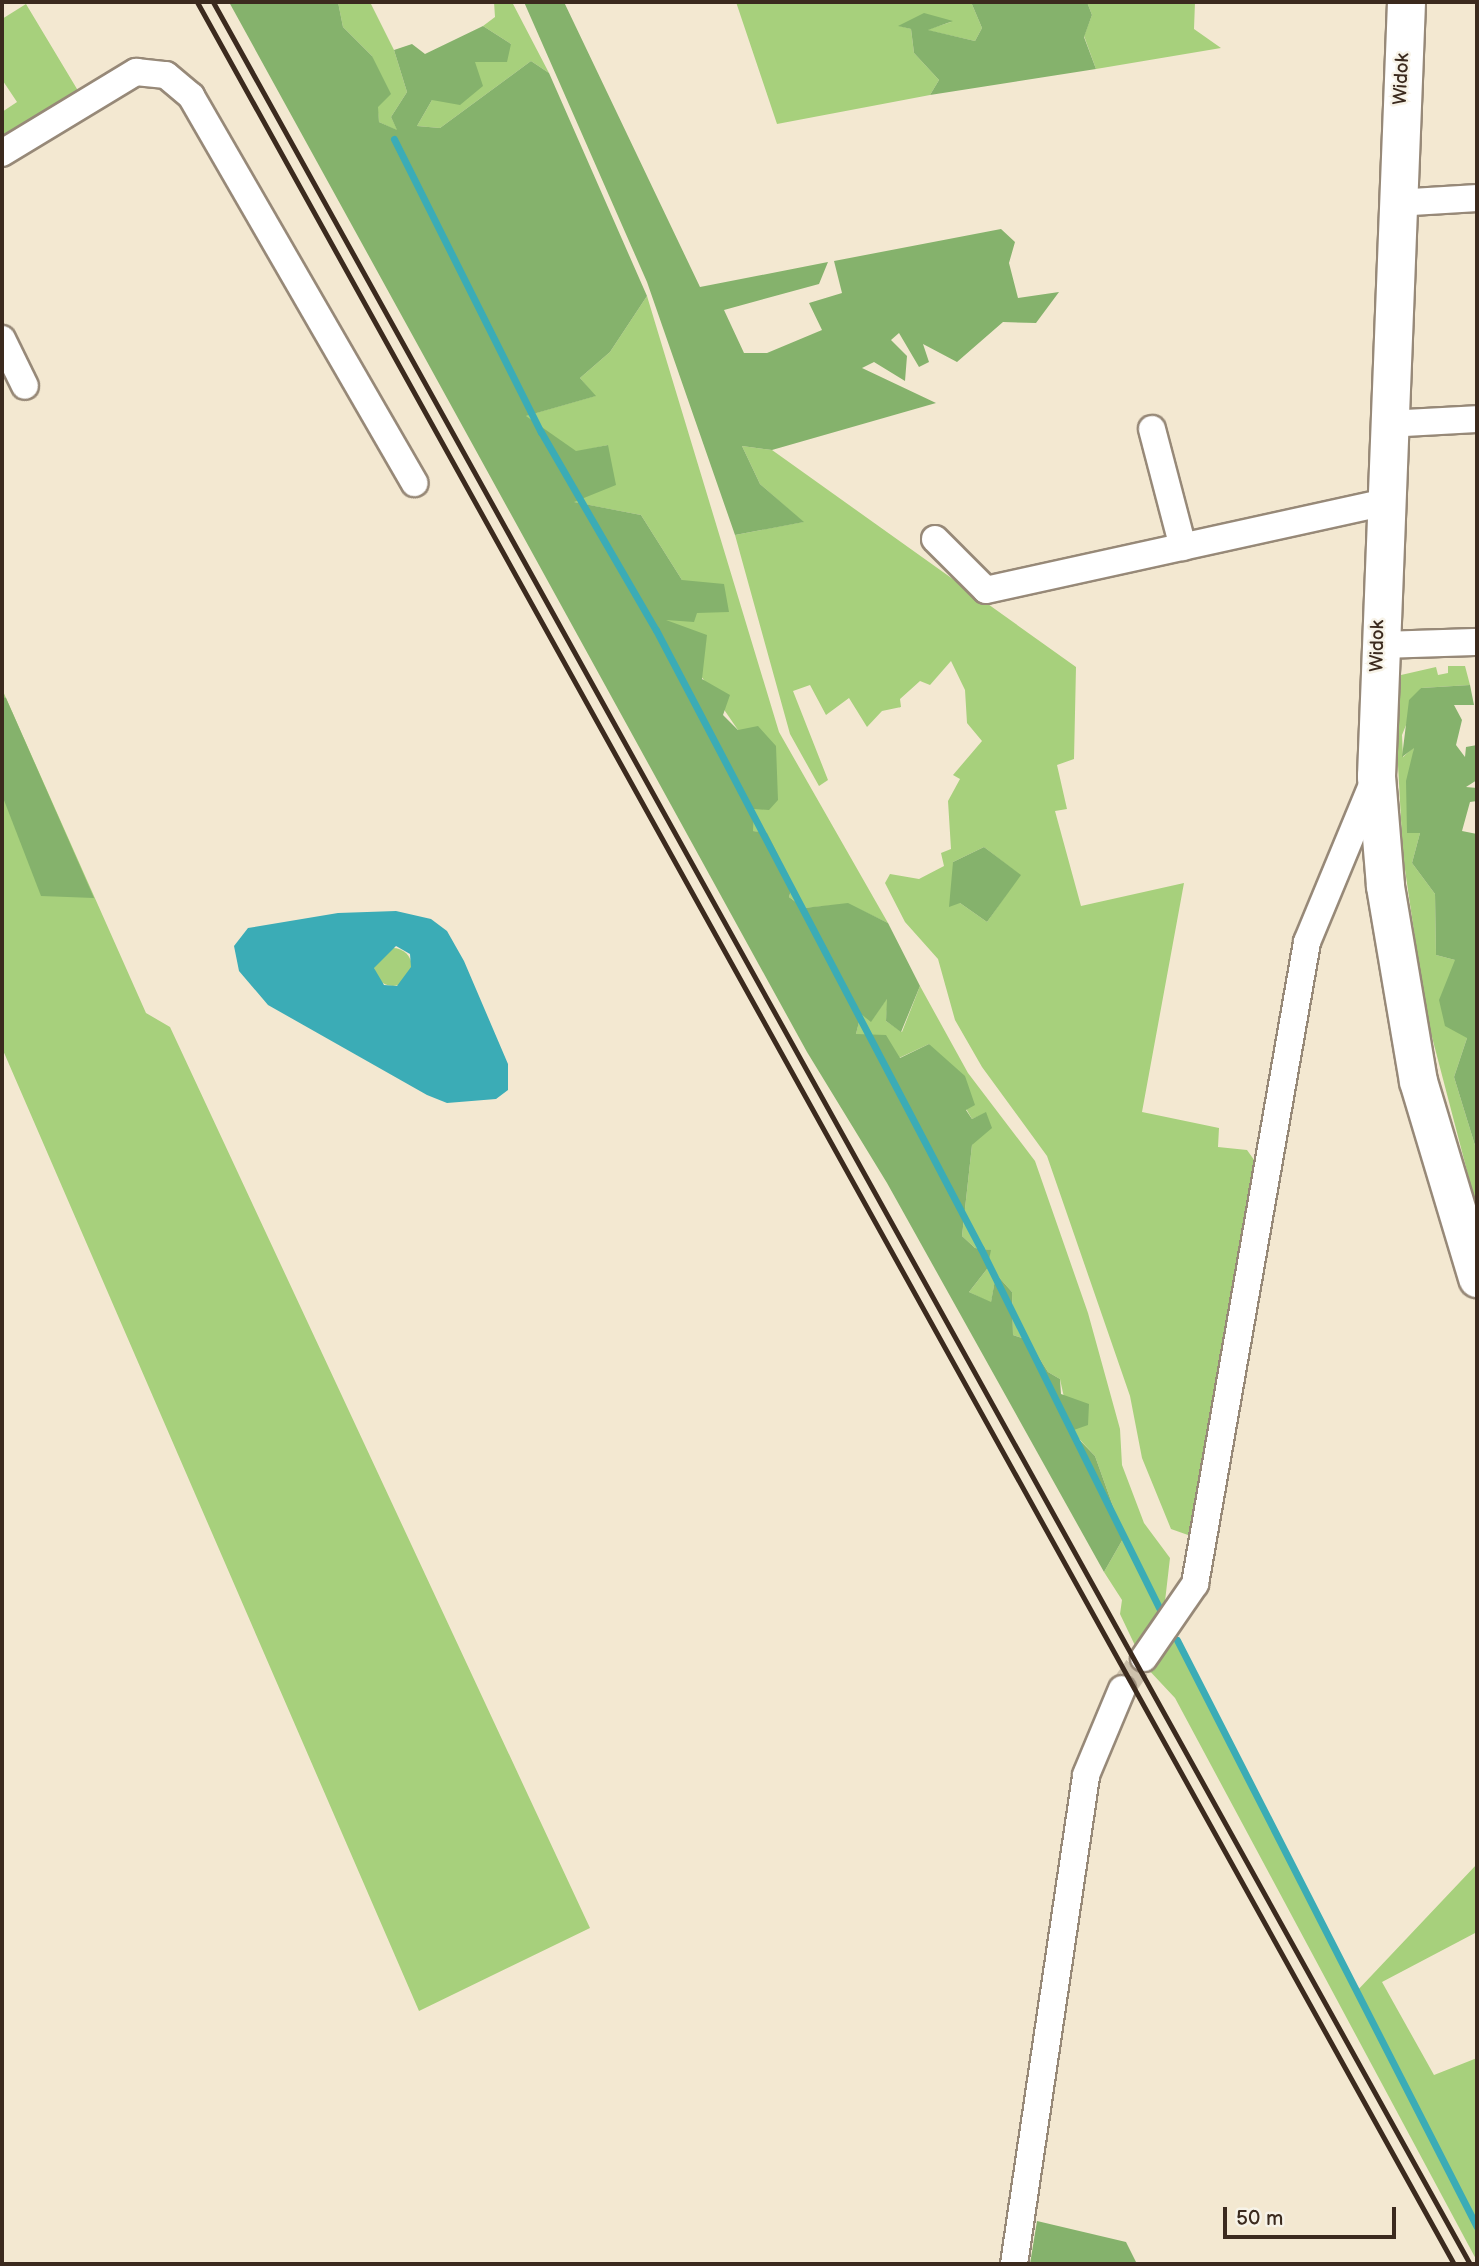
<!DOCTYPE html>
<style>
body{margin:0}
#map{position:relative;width:1479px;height:2266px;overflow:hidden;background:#f3e8d1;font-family:"Balsamiq Sans",sans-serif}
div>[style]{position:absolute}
.green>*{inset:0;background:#a7d07c}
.round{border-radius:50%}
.forest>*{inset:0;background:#85b26c}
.water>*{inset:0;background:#3bacb6}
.stream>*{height:7px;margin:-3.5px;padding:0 3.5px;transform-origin:3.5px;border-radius:3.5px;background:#3bacb6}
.street-tunnel>*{height:26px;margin-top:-13px;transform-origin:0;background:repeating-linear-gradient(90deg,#cec2ad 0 26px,transparent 0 39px)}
.roads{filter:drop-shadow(2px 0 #978978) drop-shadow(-2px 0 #978978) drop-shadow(0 2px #978978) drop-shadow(0 -2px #978978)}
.street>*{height:26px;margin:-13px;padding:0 13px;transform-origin:13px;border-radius:13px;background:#fff}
.secondary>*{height:37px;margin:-18.5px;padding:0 18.5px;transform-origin:18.5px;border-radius:18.5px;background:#fff}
.rail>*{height:5px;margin:-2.5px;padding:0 2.5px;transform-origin:2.5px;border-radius:2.5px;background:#3b2a1e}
span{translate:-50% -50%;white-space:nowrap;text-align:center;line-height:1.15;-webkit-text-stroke:5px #f7f3e8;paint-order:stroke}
.street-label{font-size:19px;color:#3b2a1e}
.frame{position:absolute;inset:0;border:4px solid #3b2a1e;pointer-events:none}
.scale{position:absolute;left:1223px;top:2207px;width:173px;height:32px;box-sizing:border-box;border:4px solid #3b2a1e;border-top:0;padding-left:9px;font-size:21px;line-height:24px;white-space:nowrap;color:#3b2a1e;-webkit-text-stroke:5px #f7f3e8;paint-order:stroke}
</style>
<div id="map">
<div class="green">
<i style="clip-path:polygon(338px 2px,370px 2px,394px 50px,407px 92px,391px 117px,398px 131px,379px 122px,372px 56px,343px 27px)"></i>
<i style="clip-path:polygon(494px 2px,512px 2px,549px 73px,531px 61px,440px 128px,417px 126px,432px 100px,475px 62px,511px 44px,483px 26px,495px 17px)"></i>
<i style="clip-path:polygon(736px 2px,971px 2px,982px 28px,975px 41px,926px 30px,951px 22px,900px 26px,911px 29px,914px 53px,939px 80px,930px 95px,777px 124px)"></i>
<i style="clip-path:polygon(1087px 2px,1195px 2px,1194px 29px,1221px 48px,1096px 69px,1084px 36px,1092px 15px)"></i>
<i style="clip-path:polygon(26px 4px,80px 94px,2px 139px,2px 112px,17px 102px,3px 81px,2px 19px)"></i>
<i style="clip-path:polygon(647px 296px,779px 732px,888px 923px,848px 904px,804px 908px,789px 897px,793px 884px,767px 834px,753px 831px,738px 730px,662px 619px,682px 580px,641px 515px,573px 502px,608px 445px,576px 452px,525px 416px,595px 396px,580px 378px,610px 352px)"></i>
<i style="clip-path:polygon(evenodd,742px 446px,772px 450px,1076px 667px,1074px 759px,1057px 765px,1067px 809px,1055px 811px,1081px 906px,1184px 883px,1142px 1112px,1219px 1128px,1218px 1147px,1247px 1150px,1257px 1164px,1197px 1531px,1188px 1535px,1171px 1529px,1142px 1458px,1130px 1396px,1047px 1156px,982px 1067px,955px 1020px,938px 959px,905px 922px,885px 883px,890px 874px,919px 879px,944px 866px,941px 853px,951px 849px,948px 801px,960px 779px,953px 775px,982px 741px,967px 723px,965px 690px,951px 661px,930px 685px,920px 681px,900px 699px,901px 707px,882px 711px,867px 727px,849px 698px,826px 715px,810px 685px,793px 691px,828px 780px,819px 786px,790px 734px,735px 535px,803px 522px,760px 484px,742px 446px,984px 847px,1020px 875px,987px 922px,960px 903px,953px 862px,984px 847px)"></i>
<i style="clip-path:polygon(1448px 666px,1465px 666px,1470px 685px,1421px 688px,1402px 735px,1403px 757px,1414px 747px,1408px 833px,1420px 833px,1412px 863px,1435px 894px,1436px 955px,1455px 960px,1467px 1038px,1454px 1077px,1477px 1152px,1477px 1209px,1426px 1014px,1403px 856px,1394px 692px,1401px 675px,1436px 667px,1438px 675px,1448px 673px)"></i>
<i style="clip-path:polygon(2px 689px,146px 1013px,170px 1027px,590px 1928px,419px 2011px,2px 1048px)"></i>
<i class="round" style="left:374px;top:948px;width:38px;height:38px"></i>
<i style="clip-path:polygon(920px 986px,968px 1073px,1035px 1161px,1088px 1313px,1120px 1429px,1122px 1465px,1144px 1523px,1170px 1558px,1164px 1610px,1140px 1656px,1120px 1614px,1122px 1600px,1104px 1572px,1124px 1537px,1095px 1456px,1071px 1430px,1060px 1379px,1048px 1372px,1028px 1340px,1013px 1335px,1012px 1292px,996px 1274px,991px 1303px,969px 1292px,987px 1269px,990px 1250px,975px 1248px,962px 1236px,972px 1145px,986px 1113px,972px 1119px,929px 1044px,899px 1058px,856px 1034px,861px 1013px,871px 1021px,888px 997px,886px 1021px,902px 1032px)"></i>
<i style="clip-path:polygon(1168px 1636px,1181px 1647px,1355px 1993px,1477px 1864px,1477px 1932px,1382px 1982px,1434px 2075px,1477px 2058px,1477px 2261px,1175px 1698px,1146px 1667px)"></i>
</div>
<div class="forest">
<i style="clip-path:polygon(229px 2px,338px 2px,343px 27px,372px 56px,391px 94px,378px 107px,379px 122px,397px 130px,391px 117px,407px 92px,394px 50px,412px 44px,425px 54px,483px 26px,511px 44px,507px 62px,475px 62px,483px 86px,460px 105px,432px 100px,417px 126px,440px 128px,531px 61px,549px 73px,647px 296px,610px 352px,580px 378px,596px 396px,526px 416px,576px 451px,608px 445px,616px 485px,574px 502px,641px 515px,682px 580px,724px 584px,729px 612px,697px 613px,694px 622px,666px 620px,707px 635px,702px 679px,730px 695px,723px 715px,738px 730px,758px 726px,776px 746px,778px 800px,769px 810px,754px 809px,753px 831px,767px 833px,793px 884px,789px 897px,804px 908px,848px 903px,888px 923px,920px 986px,901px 1032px,886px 1021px,887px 999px,871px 1022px,861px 1014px,856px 1034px,886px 1035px,900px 1058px,929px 1044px,965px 1076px,975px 1105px,966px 1110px,972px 1119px,986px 1112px,992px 1128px,972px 1145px,962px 1236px,975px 1248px,991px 1250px,987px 1269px,969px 1292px,991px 1302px,996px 1274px,1012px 1292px,1013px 1335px,1028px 1340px,1048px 1372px,1060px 1379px,1061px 1394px,1089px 1404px,1088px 1425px,1071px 1431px,1095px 1456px,1124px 1537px,1104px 1572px,887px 1183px,807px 1052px)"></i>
<i style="clip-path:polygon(524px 2px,564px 2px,700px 287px,828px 262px,819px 284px,724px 310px,744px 353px,767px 353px,822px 330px,809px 303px,842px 293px,834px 261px,1001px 229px,1015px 242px,1009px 263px,1018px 298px,1059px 292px,1036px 323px,1003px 322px,957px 362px,923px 344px,929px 362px,919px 367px,899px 333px,891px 340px,907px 356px,905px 381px,874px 362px,862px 368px,936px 403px,772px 450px,742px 446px,760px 484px,804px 522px,735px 535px,647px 282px)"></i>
<i style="clip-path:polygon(971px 2px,1087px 2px,1092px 15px,1084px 37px,1096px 69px,930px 95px,939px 80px,914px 53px,911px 29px,898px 26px,924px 13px,953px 21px,928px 30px,975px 41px,982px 28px)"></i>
<i style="clip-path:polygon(1470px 685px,1474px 705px,1454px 705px,1462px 720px,1456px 745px,1465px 757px,1466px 747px,1477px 745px,1477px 780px,1466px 787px,1477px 788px,1477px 801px,1470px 802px,1462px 831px,1477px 834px,1477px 1152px,1454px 1077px,1467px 1038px,1445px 1026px,1439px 1000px,1455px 960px,1436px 955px,1435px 894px,1412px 863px,1420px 833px,1407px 833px,1406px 781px,1414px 748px,1402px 757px,1409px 700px,1421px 688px)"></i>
<i style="clip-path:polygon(2px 697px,6px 698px,94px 898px,41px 896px,2px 795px)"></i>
<i style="clip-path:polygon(984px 847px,1021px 875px,987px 922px,960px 903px,949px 907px,953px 862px)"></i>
<i style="clip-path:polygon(1037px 2221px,1126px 2242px,1137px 2264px,1030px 2264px)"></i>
</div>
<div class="water">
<i style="clip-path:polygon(evenodd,396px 911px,431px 919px,447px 931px,464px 961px,508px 1064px,508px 1090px,496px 1099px,447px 1103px,427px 1095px,268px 1005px,239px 971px,234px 946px,248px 928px,338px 913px,396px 911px,396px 946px,410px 954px,411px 967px,397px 986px,384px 985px,374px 968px,396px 946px)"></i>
</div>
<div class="stream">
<i style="left:394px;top:139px;width:328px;rotate:63.4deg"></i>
<i style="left:541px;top:432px;width:229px;rotate:59.9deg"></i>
<i style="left:656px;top:630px;width:699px;rotate:62.3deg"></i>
<i style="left:981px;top:1249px;width:401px;rotate:63.6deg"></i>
<i style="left:1177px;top:1640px;width:659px;rotate:62.93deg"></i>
</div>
<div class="street-tunnel">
<i style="left:1122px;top:1689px;width:38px;rotate:-55deg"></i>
</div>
<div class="roads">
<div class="street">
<i style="left:2px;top:153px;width:157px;rotate:-31.2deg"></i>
<i style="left:136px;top:72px;width:30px;rotate:6deg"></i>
<i style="left:166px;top:75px;width:33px;rotate:40deg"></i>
<i style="left:191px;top:96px;width:447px;rotate:60deg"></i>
<i style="left:1396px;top:203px;width:81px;rotate:-3.5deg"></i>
<i style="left:2px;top:339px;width:52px;rotate:63.9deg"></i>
<i style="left:1386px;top:424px;width:91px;rotate:-3.1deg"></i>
<i style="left:1152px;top:429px;width:122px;rotate:75.3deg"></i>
<i style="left:935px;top:539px;width:72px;rotate:45deg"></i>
<i style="left:986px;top:590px;width:405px;rotate:-12.4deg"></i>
<i style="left:1379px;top:645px;width:98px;rotate:-1.8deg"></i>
<i style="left:1144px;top:1658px;width:90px;rotate:-55.4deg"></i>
<i style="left:1195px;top:1584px;width:652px;rotate:-80.1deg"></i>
<i style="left:1307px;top:942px;width:178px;rotate:-67.5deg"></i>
<i style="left:1014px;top:2264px;width:494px;rotate:-81.6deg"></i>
<i style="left:1086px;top:1775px;width:93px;rotate:-67.3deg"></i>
</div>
<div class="secondary">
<i style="left:1406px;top:2px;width:775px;rotate:92.22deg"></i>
<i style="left:1376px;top:776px;width:110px;rotate:85.3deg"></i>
<i style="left:1385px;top:886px;width:198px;rotate:80.4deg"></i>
<i style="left:1418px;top:1081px;width:206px;rotate:73.3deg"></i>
</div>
</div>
<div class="rail">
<i style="left:197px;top:2px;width:2588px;rotate:60.94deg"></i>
<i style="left:213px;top:2px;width:2588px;rotate:60.94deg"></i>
</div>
<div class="street-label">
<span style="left:1402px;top:79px;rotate:-87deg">Widok</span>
<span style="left:1378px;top:646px;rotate:-89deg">Widok</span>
</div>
<div class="frame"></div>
<div class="scale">50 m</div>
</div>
